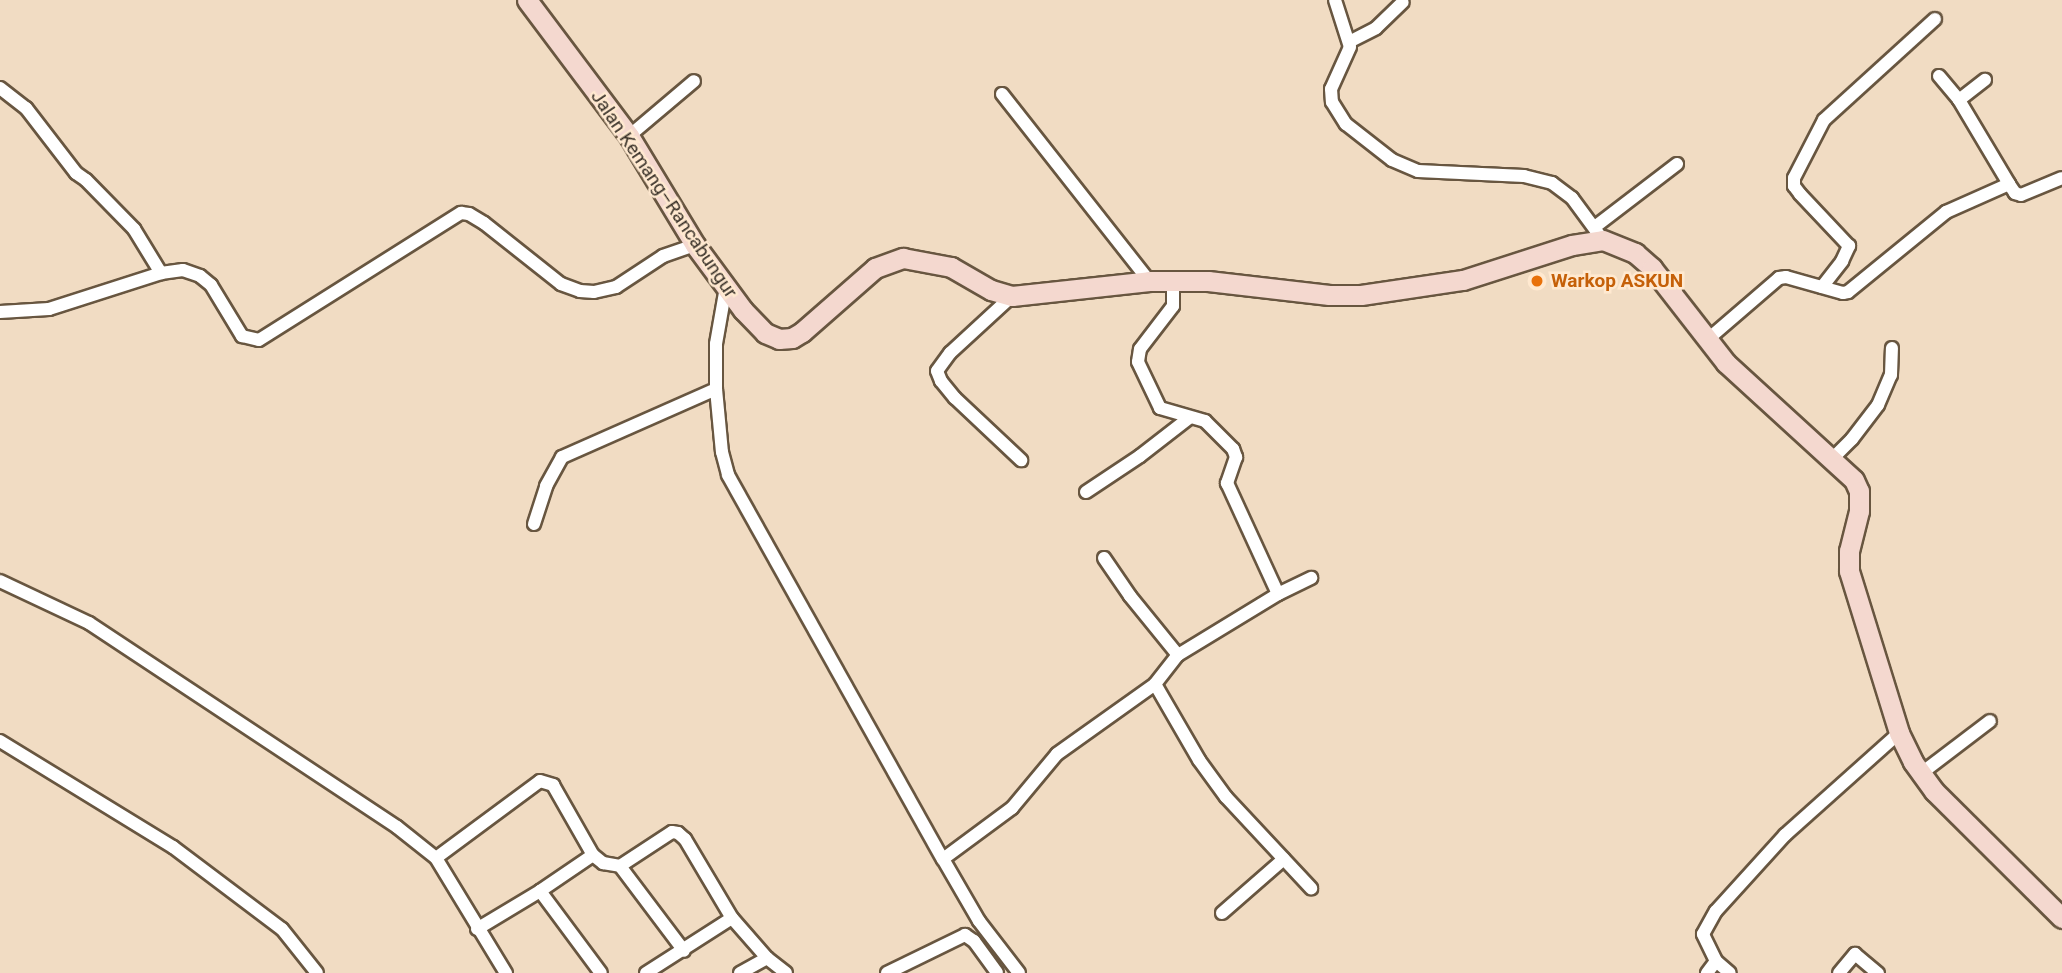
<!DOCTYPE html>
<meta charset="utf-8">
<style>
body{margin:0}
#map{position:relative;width:2062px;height:973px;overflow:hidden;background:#f1dcc3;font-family:Roboto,sans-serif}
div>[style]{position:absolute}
.roads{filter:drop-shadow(2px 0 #685640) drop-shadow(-2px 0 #685640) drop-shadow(0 2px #685640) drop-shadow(0 -2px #685640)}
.street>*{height:12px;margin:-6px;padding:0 6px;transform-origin:6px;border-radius:6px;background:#fff}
.secondary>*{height:19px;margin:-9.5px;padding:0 9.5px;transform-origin:9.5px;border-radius:9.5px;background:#f4d8cf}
.dots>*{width:19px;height:19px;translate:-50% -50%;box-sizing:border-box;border:4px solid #ffe9d0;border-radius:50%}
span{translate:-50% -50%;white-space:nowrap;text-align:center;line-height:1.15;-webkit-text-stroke:5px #ffe9d0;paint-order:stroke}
.street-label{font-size:19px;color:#383027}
.food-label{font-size:19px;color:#c56008;font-weight:700}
.left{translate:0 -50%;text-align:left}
</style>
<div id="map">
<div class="roads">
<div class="street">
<i style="left:1335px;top:0;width:49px;rotate:72.3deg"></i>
<i style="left:1350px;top:47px;width:46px;rotate:114.3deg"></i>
<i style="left:1331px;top:89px;width:13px;rotate:86deg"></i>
<i style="left:1332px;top:102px;width:26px;rotate:58deg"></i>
<i style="left:1346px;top:124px;width:58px;rotate:38deg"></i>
<i style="left:1392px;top:160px;width:28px;rotate:23deg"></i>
<i style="left:1418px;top:171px;width:106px;rotate:2.7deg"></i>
<i style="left:1524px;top:176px;width:29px;rotate:14deg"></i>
<i style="left:1552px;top:183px;width:25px;rotate:37deg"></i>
<i style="left:1572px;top:198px;width:52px;rotate:53.6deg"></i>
<i style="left:1349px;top:42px;width:30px;rotate:-27deg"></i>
<i style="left:1376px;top:28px;width:37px;rotate:-44deg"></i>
<i style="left:1939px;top:76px;width:31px;rotate:50deg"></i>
<i style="left:1959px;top:100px;width:98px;rotate:59.2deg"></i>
<i style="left:0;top:88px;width:33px;rotate:38deg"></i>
<i style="left:26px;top:108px;width:82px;rotate:52.4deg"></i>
<i style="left:76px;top:173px;width:12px;rotate:35deg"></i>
<i style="left:86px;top:180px;width:69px;rotate:45.6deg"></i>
<i style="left:134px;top:229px;width:52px;rotate:58.5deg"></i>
<i style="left:1002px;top:94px;width:238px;rotate:51.8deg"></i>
<i style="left:1959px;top:100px;width:33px;rotate:-38deg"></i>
<i style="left:629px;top:136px;width:85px;rotate:-40.2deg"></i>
<i style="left:1596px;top:226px;width:102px;rotate:-37.4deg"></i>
<i style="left:1173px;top:281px;width:25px;rotate:90deg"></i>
<i style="left:1173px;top:306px;width:54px;rotate:127.5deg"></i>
<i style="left:1140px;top:349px;width:13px;rotate:99deg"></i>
<i style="left:1138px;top:362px;width:51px;rotate:64.4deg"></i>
<i style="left:1160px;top:408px;width:47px;rotate:16.1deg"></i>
<i style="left:1205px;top:421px;width:40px;rotate:45deg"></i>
<i style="left:1233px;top:449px;width:9px;rotate:69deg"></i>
<i style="left:1236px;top:457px;width:28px;rotate:109deg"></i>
<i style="left:1227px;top:483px;width:122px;rotate:65.3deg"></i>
<i style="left:726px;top:287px;width:58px;rotate:100deg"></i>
<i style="left:716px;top:344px;width:45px;rotate:90deg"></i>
<i style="left:716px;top:389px;width:63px;rotate:84.6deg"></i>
<i style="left:722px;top:452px;width:24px;rotate:75deg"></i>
<i style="left:728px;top:475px;width:440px;rotate:60.8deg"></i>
<i style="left:1822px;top:287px;width:33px;rotate:-52deg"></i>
<i style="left:1842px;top:261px;width:17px;rotate:-65deg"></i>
<i style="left:1849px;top:246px;width:71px;rotate:-133.3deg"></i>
<i style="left:1800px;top:194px;width:10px;rotate:-127deg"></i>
<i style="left:1794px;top:186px;width:8px;rotate:-90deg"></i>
<i style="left:1794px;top:178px;width:65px;rotate:-62.7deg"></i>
<i style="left:1824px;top:120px;width:150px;rotate:-42.3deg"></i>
<i style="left:1012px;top:296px;width:84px;rotate:137.4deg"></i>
<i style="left:950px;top:353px;width:22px;rotate:126deg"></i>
<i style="left:937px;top:371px;width:11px;rotate:68deg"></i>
<i style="left:941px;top:381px;width:22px;rotate:51deg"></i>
<i style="left:955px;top:398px;width:91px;rotate:43.2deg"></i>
<i style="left:0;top:312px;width:49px;rotate:-3.5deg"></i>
<i style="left:49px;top:309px;width:118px;rotate:-17.8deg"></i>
<i style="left:161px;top:273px;width:22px;rotate:-8deg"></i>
<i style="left:183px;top:270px;width:18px;rotate:19deg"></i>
<i style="left:200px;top:276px;width:14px;rotate:39deg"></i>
<i style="left:211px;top:285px;width:60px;rotate:58.7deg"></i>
<i style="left:242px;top:336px;width:17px;rotate:13deg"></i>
<i style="left:259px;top:340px;width:239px;rotate:-32.2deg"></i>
<i style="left:461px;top:213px;width:8px;rotate:7deg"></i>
<i style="left:469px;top:214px;width:17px;rotate:31deg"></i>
<i style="left:484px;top:223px;width:98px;rotate:38.4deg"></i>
<i style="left:561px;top:284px;width:20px;rotate:20deg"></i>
<i style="left:580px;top:291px;width:14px;rotate:4deg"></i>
<i style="left:594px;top:292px;width:23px;rotate:-13deg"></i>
<i style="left:616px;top:287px;width:56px;rotate:-33.4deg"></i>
<i style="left:663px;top:256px;width:34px;rotate:-19deg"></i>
<i style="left:1707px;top:340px;width:95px;rotate:-40.7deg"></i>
<i style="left:1779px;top:278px;width:7px;rotate:-8deg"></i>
<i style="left:1786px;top:277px;width:59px;rotate:15.7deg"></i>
<i style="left:1843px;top:293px;width:5px;rotate:-11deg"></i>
<i style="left:1848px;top:292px;width:127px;rotate:-39.2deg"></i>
<i style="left:1946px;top:212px;width:69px;rotate:-24deg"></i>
<i style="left:2009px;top:184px;width:11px;rotate:56deg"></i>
<i style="left:2015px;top:193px;width:6px;rotate:18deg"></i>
<i style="left:2021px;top:195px;width:44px;rotate:-22.5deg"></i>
<i style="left:1832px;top:459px;width:28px;rotate:-45deg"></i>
<i style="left:1852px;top:439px;width:43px;rotate:-52.6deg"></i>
<i style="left:1878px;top:405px;width:33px;rotate:-67deg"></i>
<i style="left:1891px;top:375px;width:27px;rotate:-88deg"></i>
<i style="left:1086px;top:492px;width:65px;rotate:-33.7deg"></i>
<i style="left:1140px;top:456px;width:62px;rotate:-37.8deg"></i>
<i style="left:534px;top:524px;width:40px;rotate:-72deg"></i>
<i style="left:546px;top:486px;width:33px;rotate:-61deg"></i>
<i style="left:562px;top:457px;width:168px;rotate:-23.8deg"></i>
<i style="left:1104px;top:558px;width:46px;rotate:55.6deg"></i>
<i style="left:1130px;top:596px;width:76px;rotate:50.9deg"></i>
<i style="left:0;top:581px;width:98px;rotate:25.3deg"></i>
<i style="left:89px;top:623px;width:369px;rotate:33.5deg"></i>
<i style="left:397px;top:827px;width:50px;rotate:38.5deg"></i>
<i style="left:436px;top:858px;width:135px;rotate:58.7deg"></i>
<i style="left:1155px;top:684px;width:88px;rotate:59.9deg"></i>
<i style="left:1199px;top:760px;width:46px;rotate:53.9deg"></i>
<i style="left:1226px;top:797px;width:125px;rotate:47deg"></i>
<i style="left:0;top:741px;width:203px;rotate:31.5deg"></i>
<i style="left:173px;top:847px;width:136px;rotate:37deg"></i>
<i style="left:282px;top:929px;width:56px;rotate:51.5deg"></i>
<i style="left:1919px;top:775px;width:89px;rotate:-37.3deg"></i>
<i style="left:436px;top:858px;width:129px;rotate:-36.5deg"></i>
<i style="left:540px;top:781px;width:14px;rotate:17deg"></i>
<i style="left:553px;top:785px;width:81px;rotate:60.3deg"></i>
<i style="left:620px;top:866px;width:106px;rotate:53deg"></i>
<i style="left:540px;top:891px;width:64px;rotate:-34.2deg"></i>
<i style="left:593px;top:855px;width:13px;rotate:39deg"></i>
<i style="left:603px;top:863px;width:17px;rotate:10deg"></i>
<i style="left:620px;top:866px;width:62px;rotate:-33.2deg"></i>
<i style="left:672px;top:832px;width:6px;rotate:9deg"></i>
<i style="left:678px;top:833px;width:9px;rotate:41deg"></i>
<i style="left:685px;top:839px;width:92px;rotate:59.3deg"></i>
<i style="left:732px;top:918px;width:53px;rotate:48.8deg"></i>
<i style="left:767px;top:958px;width:24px;rotate:38deg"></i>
<i style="left:1222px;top:913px;width:82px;rotate:-41.1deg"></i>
<i style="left:477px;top:929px;width:74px;rotate:-31.1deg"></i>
<i style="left:540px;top:891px;width:102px;rotate:53.4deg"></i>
<i style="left:1716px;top:961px;width:18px;rotate:41deg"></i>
<i style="left:646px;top:973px;width:102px;rotate:-32.6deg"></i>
<i style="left:740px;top:973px;width:31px;rotate:-29deg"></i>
<i style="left:887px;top:973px;width:87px;rotate:-26deg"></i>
<i style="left:965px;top:935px;width:11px;rotate:34deg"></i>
<i style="left:974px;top:941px;width:39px;rotate:54deg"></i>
<i style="left:1019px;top:973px;width:66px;rotate:-127.6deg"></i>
<i style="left:979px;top:921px;width:72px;rotate:-120.1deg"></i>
<i style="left:943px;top:859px;width:86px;rotate:-36.5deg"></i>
<i style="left:1012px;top:808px;width:70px;rotate:-50.2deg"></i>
<i style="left:1057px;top:754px;width:120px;rotate:-35.5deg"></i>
<i style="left:1155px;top:684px;width:37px;rotate:-52deg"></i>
<i style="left:1178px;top:655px;width:117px;rotate:-31.4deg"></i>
<i style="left:1278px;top:594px;width:37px;rotate:-26deg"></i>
<i style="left:1707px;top:973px;width:15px;rotate:-53deg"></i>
<i style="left:1716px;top:961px;width:30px;rotate:-116deg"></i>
<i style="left:1703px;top:934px;width:26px;rotate:-61deg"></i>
<i style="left:1716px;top:911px;width:103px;rotate:-47.8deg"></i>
<i style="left:1785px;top:835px;width:153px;rotate:-41.8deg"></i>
<i style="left:1839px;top:973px;width:25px;rotate:-50deg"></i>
<i style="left:1855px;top:954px;width:30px;rotate:40deg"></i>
</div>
<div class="secondary">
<i style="left:527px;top:0;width:170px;rotate:53.1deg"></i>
<i style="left:629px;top:136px;width:127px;rotate:58.8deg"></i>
<i style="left:695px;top:245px;width:81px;rotate:53.6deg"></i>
<i style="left:743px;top:310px;width:32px;rotate:46deg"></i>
<i style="left:765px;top:333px;width:15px;rotate:23deg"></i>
<i style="left:779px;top:339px;width:13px;rotate:-4deg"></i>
<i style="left:792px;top:338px;width:12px;rotate:-31deg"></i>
<i style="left:802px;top:332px;width:97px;rotate:-41.2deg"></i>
<i style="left:875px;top:268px;width:30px;rotate:-20deg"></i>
<i style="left:903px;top:258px;width:49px;rotate:10.6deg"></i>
<i style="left:951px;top:267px;width:46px;rotate:29.9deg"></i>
<i style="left:991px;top:290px;width:22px;rotate:16deg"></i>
<i style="left:1012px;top:296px;width:138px;rotate:-6.2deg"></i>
<i style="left:1149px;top:281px;width:59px"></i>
<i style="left:1208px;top:281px;width:122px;rotate:6.6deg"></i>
<i style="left:1329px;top:295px;width:32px"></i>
<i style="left:1361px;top:295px;width:103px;rotate:-8.4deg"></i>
<i style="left:1463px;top:280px;width:114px;rotate:-17.8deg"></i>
<i style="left:1572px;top:245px;width:31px;rotate:-9deg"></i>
<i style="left:1603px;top:240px;width:35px;rotate:22deg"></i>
<i style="left:1635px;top:253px;width:23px;rotate:41deg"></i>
<i style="left:1652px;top:268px;width:120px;rotate:52.1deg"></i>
<i style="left:1726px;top:363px;width:173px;rotate:42.4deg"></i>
<i style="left:1854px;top:480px;width:12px;rotate:66deg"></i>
<i style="left:1859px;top:491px;width:20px;rotate:90deg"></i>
<i style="left:1859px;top:511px;width:41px;rotate:104deg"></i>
<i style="left:1849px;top:551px;width:20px;rotate:90deg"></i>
<i style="left:1849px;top:571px;width:170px;rotate:72.8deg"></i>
<i style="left:1899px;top:733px;width:32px;rotate:64deg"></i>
<i style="left:1913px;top:762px;width:36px;rotate:54deg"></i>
<i style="left:1934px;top:791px;width:180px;rotate:44.8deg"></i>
</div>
</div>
<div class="dots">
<i style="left:1537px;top:281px;background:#e8710a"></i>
</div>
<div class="street-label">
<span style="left:664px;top:194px;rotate:56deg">Jalan Kemang–Rancabungur</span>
</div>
<div class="food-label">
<span class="left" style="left:1551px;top:281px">Warkop ASKUN</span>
</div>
</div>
